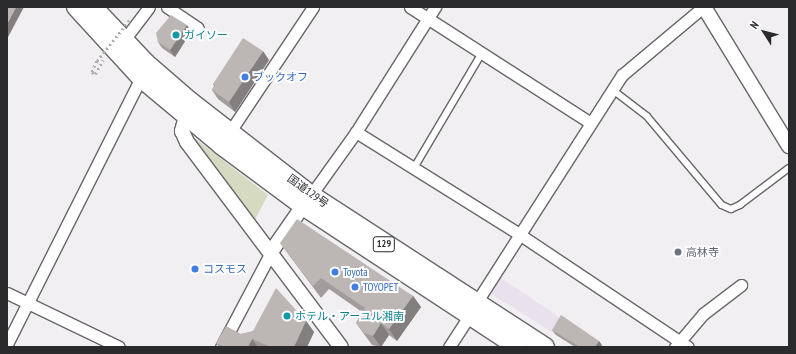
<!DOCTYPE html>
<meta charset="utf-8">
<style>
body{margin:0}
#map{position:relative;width:796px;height:354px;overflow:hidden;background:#f2eff3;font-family:"PT Sans Narrow","Noto Sans JP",sans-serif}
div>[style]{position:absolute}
.built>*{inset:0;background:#e9e2ee}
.green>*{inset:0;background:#d6dac0}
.path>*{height:2.5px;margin-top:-1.25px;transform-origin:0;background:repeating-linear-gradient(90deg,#afadb0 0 2px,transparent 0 5px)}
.roads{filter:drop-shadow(1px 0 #69666a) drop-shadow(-1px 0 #69666a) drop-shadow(0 1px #69666a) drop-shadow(0 -1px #69666a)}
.service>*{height:5.5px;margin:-2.75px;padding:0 2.75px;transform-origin:2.75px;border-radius:2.75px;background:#fff}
.minor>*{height:11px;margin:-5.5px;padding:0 5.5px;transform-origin:5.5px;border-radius:5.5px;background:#fff}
.tertiary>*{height:14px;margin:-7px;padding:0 7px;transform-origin:7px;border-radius:7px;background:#fff}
.trunk>*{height:18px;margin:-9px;padding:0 9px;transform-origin:9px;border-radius:9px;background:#fff}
.path-bridge>*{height:2.5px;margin-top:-1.25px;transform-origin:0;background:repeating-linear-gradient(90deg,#afadb0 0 2px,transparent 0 5px)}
.wall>*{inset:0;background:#a29d9c}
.shaded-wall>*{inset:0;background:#847f7f}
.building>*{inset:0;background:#bcb6b5}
.dots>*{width:11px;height:11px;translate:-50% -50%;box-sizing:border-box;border:2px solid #fefdff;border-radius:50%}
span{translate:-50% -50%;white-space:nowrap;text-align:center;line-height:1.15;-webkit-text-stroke:4px #fefdff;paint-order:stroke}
.shield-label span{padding:1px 3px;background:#fefdff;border:1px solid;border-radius:3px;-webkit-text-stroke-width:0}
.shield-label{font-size:10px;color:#2a292b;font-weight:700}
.culture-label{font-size:11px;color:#0d838f}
.left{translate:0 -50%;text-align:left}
.shop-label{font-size:11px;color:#366cbe}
.street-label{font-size:11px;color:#2a292b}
.worship-label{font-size:11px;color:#5b616d}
.frame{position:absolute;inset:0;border:8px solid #2a292b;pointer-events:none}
.north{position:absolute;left:744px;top:12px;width:40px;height:40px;-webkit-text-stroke:3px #fefdff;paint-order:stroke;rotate:306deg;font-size:11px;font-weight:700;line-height:16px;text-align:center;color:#2a292b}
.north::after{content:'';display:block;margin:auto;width:14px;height:18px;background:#2a292b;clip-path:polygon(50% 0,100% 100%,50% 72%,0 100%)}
</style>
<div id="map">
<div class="built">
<i style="clip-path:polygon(500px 277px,575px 328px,566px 341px,490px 293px)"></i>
</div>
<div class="green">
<i style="clip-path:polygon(196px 139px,268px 195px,253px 223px,194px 141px)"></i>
</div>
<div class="path">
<i style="left:97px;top:61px;width:12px;rotate:114deg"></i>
<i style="left:92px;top:72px;width:4px;rotate:34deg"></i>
<i style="left:95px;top:74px;width:16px;rotate:-60deg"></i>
</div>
<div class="roads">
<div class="service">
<i style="left:613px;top:90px;width:43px;rotate:37.4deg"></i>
<i style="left:647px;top:116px;width:116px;rotate:49.9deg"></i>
<i style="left:722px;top:205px;width:10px;rotate:24deg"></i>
<i style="left:731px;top:209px;width:10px;rotate:-24deg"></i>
<i style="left:740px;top:205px;width:61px;rotate:-37.1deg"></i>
<i style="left:414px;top:168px;width:134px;rotate:-59.4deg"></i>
</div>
<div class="minor">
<i style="left:167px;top:7px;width:37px;rotate:34deg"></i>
<i style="left:410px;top:7px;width:215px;rotate:32.7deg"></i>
<i style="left:121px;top:44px;width:46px;rotate:-52.9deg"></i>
<i style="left:356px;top:132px;width:192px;rotate:32deg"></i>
<i style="left:519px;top:234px;width:203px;rotate:33.8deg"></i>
<i style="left:227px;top:136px;width:155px;rotate:-56.3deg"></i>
<i style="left:308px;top:199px;width:82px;rotate:-54.4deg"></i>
<i style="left:356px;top:132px;width:148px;rotate:-57.7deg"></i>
<i style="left:7px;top:293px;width:124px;rotate:25.7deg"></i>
<i style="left:476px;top:303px;width:271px;rotate:-57.4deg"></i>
<i style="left:622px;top:75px;width:106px;rotate:-40deg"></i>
<i style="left:7px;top:344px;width:298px;rotate:-63.3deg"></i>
<i style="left:221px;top:347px;width:107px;rotate:-62.2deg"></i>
<i style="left:449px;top:347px;width:37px;rotate:-57deg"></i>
<i style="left:675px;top:347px;width:43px;rotate:-49.7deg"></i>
<i style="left:703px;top:314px;width:48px;rotate:-37.3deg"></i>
</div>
<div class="tertiary">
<i style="left:704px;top:7px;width:163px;rotate:58.6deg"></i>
<i style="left:186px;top:116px;width:16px;rotate:105deg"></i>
<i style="left:182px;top:131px;width:12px;rotate:66deg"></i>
<i style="left:187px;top:142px;width:256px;rotate:53.1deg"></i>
<i style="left:271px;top:252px;width:56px;rotate:-55.2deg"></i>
</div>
<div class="trunk">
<i style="left:76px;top:7px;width:96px;rotate:47.5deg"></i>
<i style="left:141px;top:78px;width:104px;rotate:39.9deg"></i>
<i style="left:221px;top:145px;width:102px;rotate:36.6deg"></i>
<i style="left:303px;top:206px;width:257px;rotate:33.3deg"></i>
<i style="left:93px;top:7px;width:77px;rotate:46.6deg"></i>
<i style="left:146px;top:63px;width:60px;rotate:40.9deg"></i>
<i style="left:191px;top:102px;width:152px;rotate:37.8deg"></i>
<i style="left:311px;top:195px;width:279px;rotate:33deg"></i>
</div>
</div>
<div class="path-bridge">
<i style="left:97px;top:61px;width:55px;rotate:-51.7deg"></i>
</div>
<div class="wall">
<i style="clip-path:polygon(187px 25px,191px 32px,175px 57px,162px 48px,158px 42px)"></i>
<i style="clip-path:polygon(269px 60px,235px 112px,218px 99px,212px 90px,214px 86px,213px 84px)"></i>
<i style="clip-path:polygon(280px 243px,413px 296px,421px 307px,397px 341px,389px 335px,381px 347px,372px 345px,356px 323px,362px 312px,329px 289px,321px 298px)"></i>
<i style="clip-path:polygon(306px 321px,314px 332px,307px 347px,219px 347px,216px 343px,241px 334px)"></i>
<i style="clip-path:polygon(552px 330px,599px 341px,603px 347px,575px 347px,556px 335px)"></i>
</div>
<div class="shaded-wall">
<i style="clip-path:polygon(16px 7px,24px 7px,7px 39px,7px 24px)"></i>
<i style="clip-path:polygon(187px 25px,191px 32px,175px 57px,170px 50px)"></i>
<i style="clip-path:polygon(263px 51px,269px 60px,235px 112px,229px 102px)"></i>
<i style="clip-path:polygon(413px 296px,421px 307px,397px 341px,389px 329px)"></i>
<i style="clip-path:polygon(306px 321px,314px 332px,307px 347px,294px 347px)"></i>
<i style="clip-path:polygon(381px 323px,389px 335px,381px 347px,373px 336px)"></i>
<i style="clip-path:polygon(252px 339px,258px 347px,248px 347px)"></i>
<i style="clip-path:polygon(599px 341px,603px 347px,595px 347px)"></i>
</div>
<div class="building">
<i style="clip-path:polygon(7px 7px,16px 7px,7px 24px)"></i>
<i style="clip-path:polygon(171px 15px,187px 25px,170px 50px,158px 42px,156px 33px)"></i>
<i style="clip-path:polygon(243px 38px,263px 51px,229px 102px,212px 90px,215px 85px,213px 84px)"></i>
<i style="clip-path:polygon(297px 219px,413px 296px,389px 329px,381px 323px,373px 336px,364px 333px,356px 323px,365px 308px,321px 278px,313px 286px,280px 243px)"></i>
<i style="clip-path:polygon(276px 288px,306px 321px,294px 347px,271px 347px,252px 339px,248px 347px,224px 347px,216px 343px,226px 326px,241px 334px,253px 331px)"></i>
<i style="clip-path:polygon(561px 315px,599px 341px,595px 347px,580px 347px,552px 330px)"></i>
</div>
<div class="dots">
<i style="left:176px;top:35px;background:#0f9aa8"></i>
<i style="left:245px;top:77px;background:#3f7fe0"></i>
<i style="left:678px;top:252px;background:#6b7280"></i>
<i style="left:195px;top:269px;background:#3f7fe0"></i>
<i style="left:335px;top:272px;background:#3f7fe0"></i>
<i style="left:355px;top:287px;background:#3f7fe0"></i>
<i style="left:287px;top:316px;background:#0f9aa8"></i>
</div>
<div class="shield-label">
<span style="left:384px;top:244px">129</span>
</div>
<div class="culture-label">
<span class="left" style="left:184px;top:35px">ガイソー</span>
<span class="left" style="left:295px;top:316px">ホテル・アーユル湘南</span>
</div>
<div class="shop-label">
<span class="left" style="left:253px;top:77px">ブックオフ</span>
<span class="left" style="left:203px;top:269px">コスモス</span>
<span class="left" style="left:343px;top:272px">Toyota</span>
<span class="left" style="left:363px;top:287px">TOYOPET</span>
</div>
<div class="street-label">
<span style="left:308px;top:191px;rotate:36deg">国道129号</span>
</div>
<div class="worship-label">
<span class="left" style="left:686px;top:252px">高林寺</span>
</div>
<div class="frame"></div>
<div class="north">N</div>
</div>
